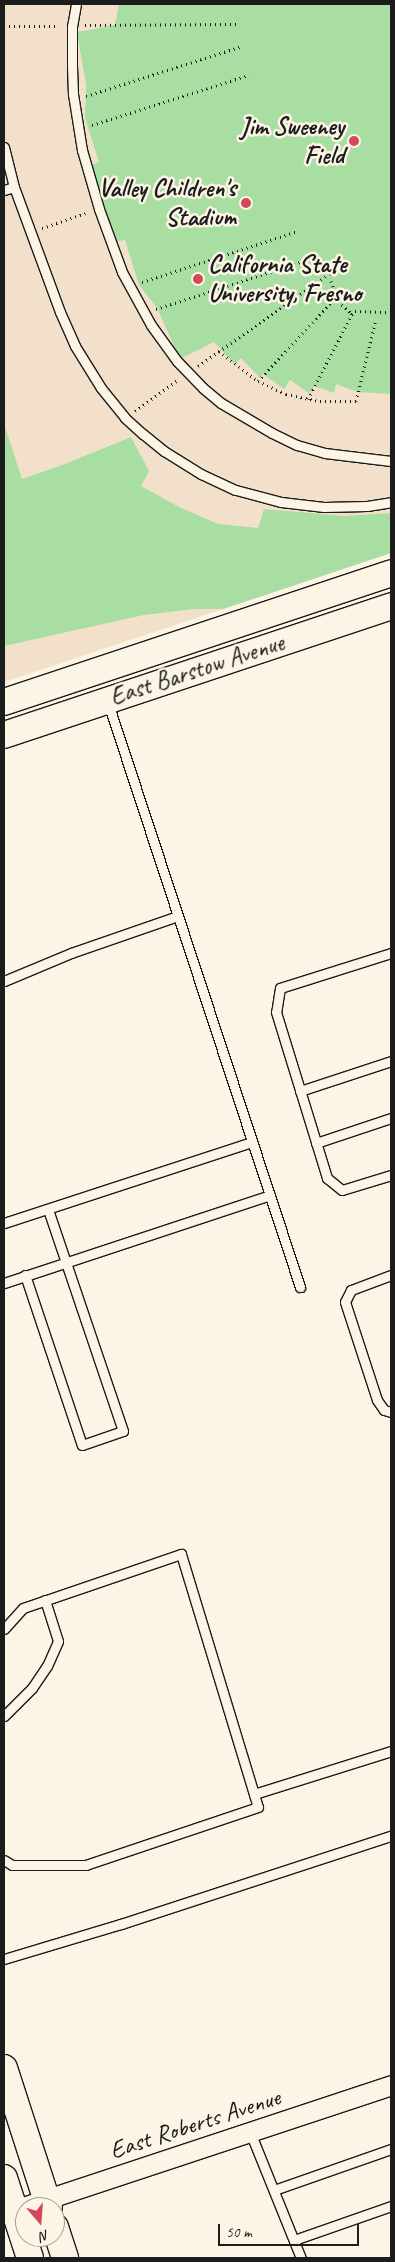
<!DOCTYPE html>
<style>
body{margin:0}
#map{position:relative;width:395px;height:2262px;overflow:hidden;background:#fcf5e5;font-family:Caveat,sans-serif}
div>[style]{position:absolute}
.built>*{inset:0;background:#f3e0cb}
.green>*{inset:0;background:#a8dea2}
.path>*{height:3px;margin-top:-1.5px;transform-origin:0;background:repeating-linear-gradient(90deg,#1c1c1c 0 1px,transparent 0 5px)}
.roads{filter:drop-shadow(1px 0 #1c1c1c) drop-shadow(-1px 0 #1c1c1c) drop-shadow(0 1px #1c1c1c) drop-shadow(0 -1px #1c1c1c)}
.lane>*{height:9px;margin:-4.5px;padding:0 4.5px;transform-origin:4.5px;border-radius:4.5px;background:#fcf5e5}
.street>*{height:19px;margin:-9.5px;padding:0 9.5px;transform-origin:9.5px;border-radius:9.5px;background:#fcf5e5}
.secondary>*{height:26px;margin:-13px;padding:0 13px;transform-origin:13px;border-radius:13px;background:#fcf5e5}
.dots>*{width:14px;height:14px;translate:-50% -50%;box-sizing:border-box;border:2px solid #fcf5e5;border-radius:50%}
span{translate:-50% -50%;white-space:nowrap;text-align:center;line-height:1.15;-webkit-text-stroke:5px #fcf5e5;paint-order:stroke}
.poi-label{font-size:25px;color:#1c1c1c;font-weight:700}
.right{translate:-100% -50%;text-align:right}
.left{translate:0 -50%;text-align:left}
.street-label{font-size:25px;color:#1c1c1c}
.frame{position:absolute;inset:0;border:5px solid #1c1c1c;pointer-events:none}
.north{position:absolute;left:15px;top:2197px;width:50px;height:50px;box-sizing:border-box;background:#fcf5e5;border:1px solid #a29e95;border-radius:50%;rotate:162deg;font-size:14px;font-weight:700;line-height:20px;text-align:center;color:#1c1c1c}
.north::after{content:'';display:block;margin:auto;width:18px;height:22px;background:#d1495b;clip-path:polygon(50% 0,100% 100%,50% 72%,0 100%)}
.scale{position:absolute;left:218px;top:2224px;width:141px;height:22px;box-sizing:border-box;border:2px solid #1c1c1c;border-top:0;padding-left:6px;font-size:15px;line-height:18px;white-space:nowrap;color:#1c1c1c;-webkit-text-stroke:4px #fcf5e5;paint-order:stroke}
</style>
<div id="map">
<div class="built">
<i style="clip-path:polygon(4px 4px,391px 4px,391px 553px,4px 682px)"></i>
</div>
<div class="green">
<i style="clip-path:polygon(119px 4px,391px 4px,391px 394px,357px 392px,336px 384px,334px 393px,314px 386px,310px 394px,290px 380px,284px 389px,263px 374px,260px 378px,241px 358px,235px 365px,214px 342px,180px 359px,157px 308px,139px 285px,125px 240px,114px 242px,89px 166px,99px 162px,85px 118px,86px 85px,77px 32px,115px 25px)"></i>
<i style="clip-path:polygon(4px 424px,22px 479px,65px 464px,131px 437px,149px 471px,141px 486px,179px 507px,218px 524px,258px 528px,264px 509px,344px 516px,391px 513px,391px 553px,223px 609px,194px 609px,144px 615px,4px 646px)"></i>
</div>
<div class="path">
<i style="left:85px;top:25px;width:152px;rotate:-0.4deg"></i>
<i style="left:4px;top:26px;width:54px"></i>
<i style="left:86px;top:96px;width:162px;rotate:-17.7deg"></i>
<i style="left:92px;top:125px;width:165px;rotate:-17.7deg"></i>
<i style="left:42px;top:228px;width:46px;rotate:-18.8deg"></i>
<i style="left:331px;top:281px;width:21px;rotate:71deg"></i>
<i style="left:338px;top:301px;width:19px;rotate:43deg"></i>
<i style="left:352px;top:314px;width:4px;rotate:-45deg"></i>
<i style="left:355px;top:311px;width:36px;rotate:2deg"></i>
<i style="left:142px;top:282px;width:164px;rotate:-18.1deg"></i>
<i style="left:156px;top:309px;width:162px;rotate:-18deg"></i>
<i style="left:219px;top:351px;width:49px;rotate:37.6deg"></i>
<i style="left:258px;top:381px;width:31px;rotate:25deg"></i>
<i style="left:286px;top:394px;width:35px;rotate:12deg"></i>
<i style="left:320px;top:401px;width:36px"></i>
<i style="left:356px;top:401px;width:84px;rotate:-76.3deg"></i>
<i style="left:198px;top:366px;width:162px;rotate:-35deg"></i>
<i style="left:258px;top:381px;width:115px;rotate:-47.1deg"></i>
<i style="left:308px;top:399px;width:96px;rotate:-62.6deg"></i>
<i style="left:135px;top:411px;width:54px;rotate:-36deg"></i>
</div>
<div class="roads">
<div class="lane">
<i style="left:76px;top:4px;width:22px;rotate:100deg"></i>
<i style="left:72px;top:26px;width:40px;rotate:90deg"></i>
<i style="left:72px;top:66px;width:28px;rotate:88deg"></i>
<i style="left:73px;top:94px;width:57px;rotate:80.9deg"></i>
<i style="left:82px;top:150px;width:61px;rotate:73.9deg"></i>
<i style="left:99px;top:209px;width:67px;rotate:69.9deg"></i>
<i style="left:122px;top:272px;width:60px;rotate:61.3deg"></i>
<i style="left:151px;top:325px;width:44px;rotate:54.2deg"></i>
<i style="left:177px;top:361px;width:37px;rotate:46deg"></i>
<i style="left:203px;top:388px;width:23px;rotate:40deg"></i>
<i style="left:221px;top:403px;width:59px;rotate:30.5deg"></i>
<i style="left:272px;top:433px;width:28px;rotate:26deg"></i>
<i style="left:297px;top:445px;width:29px;rotate:16deg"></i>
<i style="left:325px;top:453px;width:66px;rotate:6.9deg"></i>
<i style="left:4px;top:147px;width:41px;rotate:76deg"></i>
<i style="left:14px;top:187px;width:133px;rotate:69.8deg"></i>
<i style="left:60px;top:312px;width:37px;rotate:66deg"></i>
<i style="left:75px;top:346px;width:49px;rotate:58.2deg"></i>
<i style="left:101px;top:388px;width:38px;rotate:51deg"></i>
<i style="left:125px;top:418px;width:24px;rotate:42deg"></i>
<i style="left:143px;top:434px;width:27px;rotate:39deg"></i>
<i style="left:164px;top:451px;width:44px;rotate:31.9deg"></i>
<i style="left:201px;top:474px;width:38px;rotate:25deg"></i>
<i style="left:236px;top:490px;width:47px;rotate:14.9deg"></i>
<i style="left:281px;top:502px;width:43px;rotate:6.6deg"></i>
<i style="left:324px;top:507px;width:43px;rotate:-1.3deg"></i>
<i style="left:367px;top:506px;width:24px;rotate:-9deg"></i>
<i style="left:4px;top:190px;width:10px;rotate:-17deg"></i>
<i style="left:108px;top:703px;width:615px;rotate:71.8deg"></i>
<i style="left:391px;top:953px;width:116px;rotate:162.5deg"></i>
<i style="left:280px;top:988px;width:24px;rotate:99deg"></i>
<i style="left:276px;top:1012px;width:174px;rotate:72.9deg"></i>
<i style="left:327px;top:1178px;width:19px;rotate:39deg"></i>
<i style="left:342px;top:1190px;width:51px;rotate:-17deg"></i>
<i style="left:4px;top:981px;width:73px;rotate:-22.7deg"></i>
<i style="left:71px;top:953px;width:113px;rotate:-19.1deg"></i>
<i style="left:300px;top:1091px;width:96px;rotate:-18.2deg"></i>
<i style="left:316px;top:1143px;width:79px;rotate:-18.4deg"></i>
<i style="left:4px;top:1223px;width:261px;rotate:-18.1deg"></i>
<i style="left:25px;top:1275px;width:179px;rotate:71.5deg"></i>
<i style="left:82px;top:1445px;width:43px;rotate:-18.9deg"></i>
<i style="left:123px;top:1431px;width:234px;rotate:-108.7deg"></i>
<i style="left:391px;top:1275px;width:43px;rotate:159.4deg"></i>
<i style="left:351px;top:1290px;width:13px;rotate:117deg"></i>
<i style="left:345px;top:1302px;width:103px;rotate:71.9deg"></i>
<i style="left:377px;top:1400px;width:12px;rotate:55deg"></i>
<i style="left:384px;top:1410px;width:7px;rotate:16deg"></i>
<i style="left:4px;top:1283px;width:280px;rotate:-18.3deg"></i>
<i style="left:4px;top:1629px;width:28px;rotate:-48deg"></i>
<i style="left:23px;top:1608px;width:167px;rotate:-18.9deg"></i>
<i style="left:181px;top:1554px;width:264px;rotate:73.1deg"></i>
<i style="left:258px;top:1807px;width:182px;rotate:161.4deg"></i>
<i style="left:86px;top:1865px;width:74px;rotate:180deg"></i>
<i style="left:12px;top:1865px;width:9px;rotate:-148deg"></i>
<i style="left:4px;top:1716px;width:40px;rotate:-45deg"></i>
<i style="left:32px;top:1688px;width:27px;rotate:-56deg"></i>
<i style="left:47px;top:1666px;width:27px;rotate:-66deg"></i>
<i style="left:58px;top:1641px;width:43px;rotate:-107.6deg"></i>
<i style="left:254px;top:1794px;width:144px;rotate:-17.4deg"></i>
<i style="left:4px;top:1959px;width:122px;rotate:-16.7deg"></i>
<i style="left:121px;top:1924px;width:284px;rotate:-18.1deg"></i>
<i style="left:250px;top:2132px;width:136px;rotate:68deg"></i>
<i style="left:274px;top:2190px;width:124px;rotate:-19.3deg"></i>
<i style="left:294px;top:2240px;width:103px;rotate:-19.3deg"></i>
</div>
<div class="street">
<i style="left:14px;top:2210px;width:397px;rotate:-18.3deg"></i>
</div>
<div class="secondary">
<i style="left:4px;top:702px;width:408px;rotate:-18.4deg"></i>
<i style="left:4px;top:735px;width:408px;rotate:-18.4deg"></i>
<i style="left:4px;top:2068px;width:146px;rotate:72.1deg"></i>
<i style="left:4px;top:2178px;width:84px;rotate:72deg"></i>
<i style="left:55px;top:2227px;width:33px;rotate:72deg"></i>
</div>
</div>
<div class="dots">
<i style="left:354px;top:141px;background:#d1495b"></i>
<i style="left:246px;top:203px;background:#d1495b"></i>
<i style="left:198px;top:279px;background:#d1495b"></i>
</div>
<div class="poi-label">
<span class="right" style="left:344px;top:141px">Jim Sweeney<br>Field</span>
<span class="right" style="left:236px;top:203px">Valley Children's<br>Stadium</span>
<span class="left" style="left:208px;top:279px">California State<br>University, Fresno</span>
</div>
<div class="street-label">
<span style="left:197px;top:670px;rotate:-18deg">East Barstow Avenue</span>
<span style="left:195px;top:2124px;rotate:-18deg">East Roberts Avenue</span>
</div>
<div class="frame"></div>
<div class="north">N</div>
<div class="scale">50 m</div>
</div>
